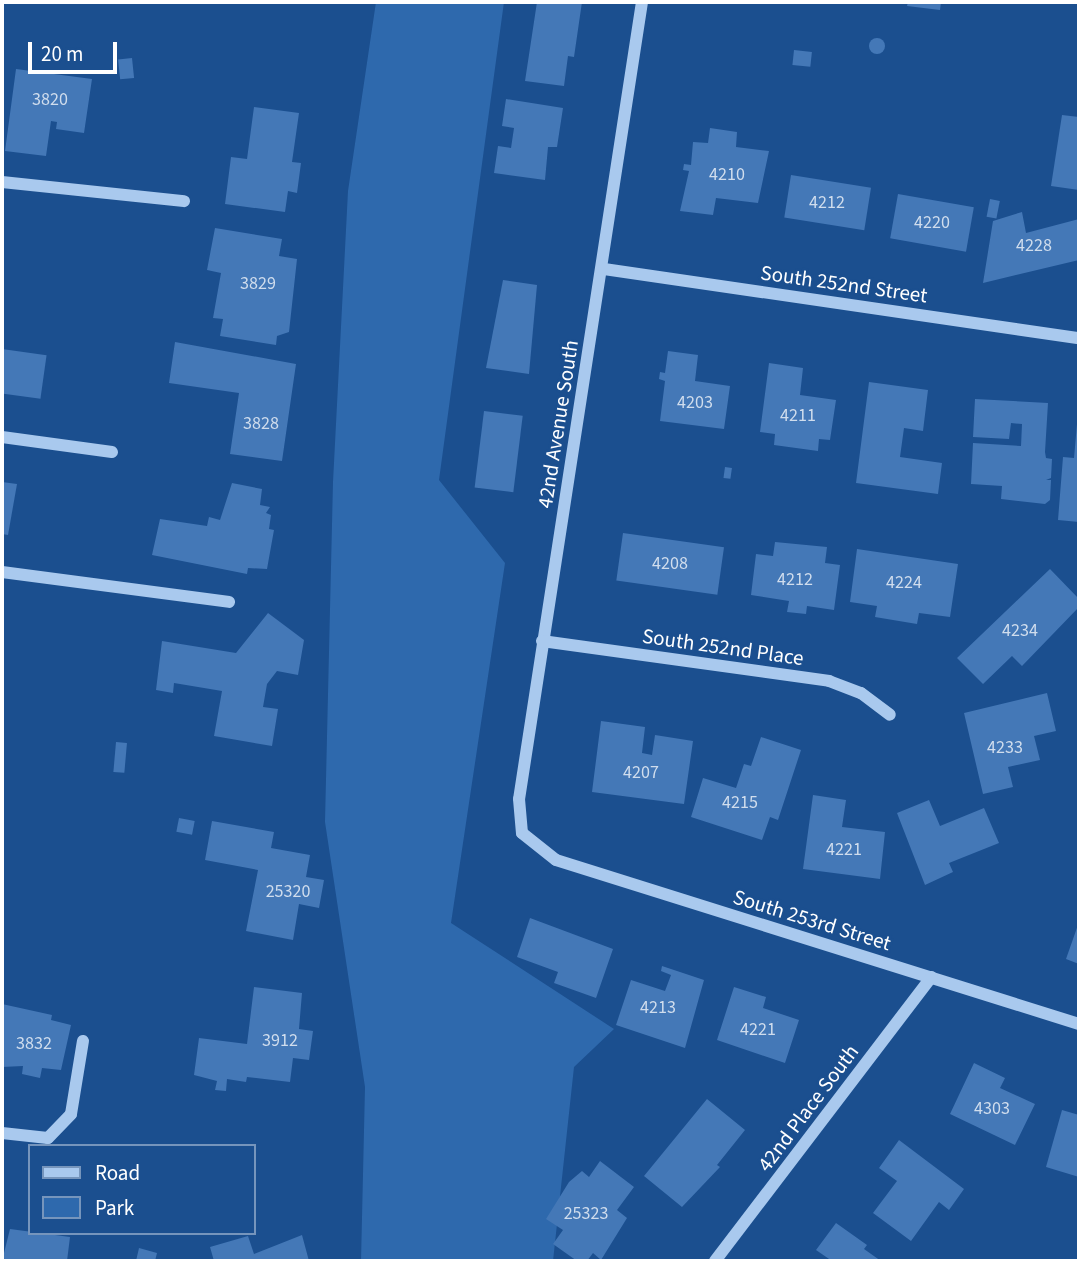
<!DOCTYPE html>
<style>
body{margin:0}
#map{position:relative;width:1081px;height:1263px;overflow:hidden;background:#1b4f8f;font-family:"Source Sans 3",sans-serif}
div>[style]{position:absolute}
.green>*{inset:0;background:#2e69ad}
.building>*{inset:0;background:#4478b7;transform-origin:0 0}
.round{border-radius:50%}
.minor>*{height:12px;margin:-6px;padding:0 6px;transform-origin:6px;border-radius:6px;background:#a9c9ee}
span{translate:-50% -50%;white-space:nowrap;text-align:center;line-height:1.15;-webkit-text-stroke:5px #1b4f8f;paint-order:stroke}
.number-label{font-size:18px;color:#d0dded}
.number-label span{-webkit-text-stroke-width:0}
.street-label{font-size:21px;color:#fff}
.frame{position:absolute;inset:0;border:4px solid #fff;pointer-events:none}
.legend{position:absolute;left:28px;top:1144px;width:228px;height:91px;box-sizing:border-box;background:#1b4f8f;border:2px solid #7695bc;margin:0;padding:9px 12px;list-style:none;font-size:21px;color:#fff}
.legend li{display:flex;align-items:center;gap:14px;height:35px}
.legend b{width:35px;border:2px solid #7695bc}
.scale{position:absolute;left:28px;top:42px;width:89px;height:32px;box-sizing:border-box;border:4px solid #fff;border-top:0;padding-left:9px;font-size:21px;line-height:24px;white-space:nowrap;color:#fff;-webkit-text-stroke:5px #1b4f8f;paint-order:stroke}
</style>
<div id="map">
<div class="green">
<i style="clip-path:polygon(376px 2px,504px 2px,439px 480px,505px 563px,451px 923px,614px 1029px,574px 1067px,553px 1261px,361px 1261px,365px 1087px,325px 822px,333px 482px,348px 191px)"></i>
</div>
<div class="building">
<i style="clip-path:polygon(537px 2px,582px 2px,574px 57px,568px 56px,564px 86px,525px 81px)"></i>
<i style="clip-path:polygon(908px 2px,941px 2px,940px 10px,907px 6px)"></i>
<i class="round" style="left:869px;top:38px;width:16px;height:16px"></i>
<i style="left:794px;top:50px;width:18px;height:15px;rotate:6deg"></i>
<i style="left:132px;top:58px;width:20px;height:14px;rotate:84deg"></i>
<i style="clip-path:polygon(16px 69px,92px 79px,84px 133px,56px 129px,57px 122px,51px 121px,46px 156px,5px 151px)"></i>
<i style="clip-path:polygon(506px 99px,563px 108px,557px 147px,548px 147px,545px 180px,494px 173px,498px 146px,511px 148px,514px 128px,502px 126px)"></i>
<i style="clip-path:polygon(254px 107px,299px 113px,292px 162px,301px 163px,297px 193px,288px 191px,285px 212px,225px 204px,231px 157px,247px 159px)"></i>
<i style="clip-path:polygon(1062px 115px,1079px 117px,1079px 190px,1051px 186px)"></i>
<i style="clip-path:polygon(710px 128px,737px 132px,736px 147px,769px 151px,758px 203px,716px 198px,713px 215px,680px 211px,689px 171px,683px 170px,684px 164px,691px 165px,693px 142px,708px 143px)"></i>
<i style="left:791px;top:175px;width:81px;height:43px;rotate:9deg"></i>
<i style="left:898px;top:194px;width:77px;height:45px;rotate:10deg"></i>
<i style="left:990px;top:199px;width:10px;height:18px;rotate:11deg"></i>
<i style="clip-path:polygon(1022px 212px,1026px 233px,1079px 219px,1079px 260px,983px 283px,993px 221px)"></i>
<i style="clip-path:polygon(215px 228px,282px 239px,279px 256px,297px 259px,289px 332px,277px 336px,276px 345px,220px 336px,223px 319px,213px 318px,221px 273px,207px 270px)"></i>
<i style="clip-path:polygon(503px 280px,537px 285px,529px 374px,486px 368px)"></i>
<i style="clip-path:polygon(175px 342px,296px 364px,282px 461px,230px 454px,239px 393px,169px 383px)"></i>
<i style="left:2px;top:349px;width:45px;height:44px;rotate:8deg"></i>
<i style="clip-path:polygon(668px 351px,698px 355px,695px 381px,730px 386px,724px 429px,660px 421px,665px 381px,659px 379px,660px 372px,665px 373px)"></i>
<i style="clip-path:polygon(769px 363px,803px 368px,800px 395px,836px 400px,830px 440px,819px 439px,818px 451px,774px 445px,775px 434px,760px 432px)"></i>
<i style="clip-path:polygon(869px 382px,928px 390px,923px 431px,904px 428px,900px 457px,942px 463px,938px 494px,856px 483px)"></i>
<i style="clip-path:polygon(975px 399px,1048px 403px,1045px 452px,1046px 458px,1052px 459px,1051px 478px,1046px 480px,1051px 480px,1050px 500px,1045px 504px,1001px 499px,1002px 486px,971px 484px,973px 443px,1021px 446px,1022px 424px,1011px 423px,1009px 439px,973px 437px)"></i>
<i style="left:484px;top:411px;width:39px;height:77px;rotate:7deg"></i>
<i style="clip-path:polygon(1077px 424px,1079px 424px,1079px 522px,1058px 520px,1063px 457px,1074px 458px)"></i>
<i style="left:725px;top:467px;width:7px;height:11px;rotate:8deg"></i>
<i style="clip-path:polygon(2px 482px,17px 484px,8px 535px,2px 534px)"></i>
<i style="clip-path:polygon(232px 483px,262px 489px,260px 505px,270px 507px,266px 513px,271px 515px,269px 529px,274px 530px,267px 569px,248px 568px,247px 574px,152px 555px,160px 519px,207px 526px,209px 517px,220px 520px)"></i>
<i style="left:623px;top:533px;width:102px;height:48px;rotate:8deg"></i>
<i style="clip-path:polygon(775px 542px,827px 547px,825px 563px,840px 565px,834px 610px,807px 606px,806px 614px,787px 612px,789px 601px,751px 595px,756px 554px,773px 556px)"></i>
<i style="clip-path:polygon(857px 549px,958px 564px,950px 617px,919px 613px,917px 624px,875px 617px,877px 606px,850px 602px)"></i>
<i style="clip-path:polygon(1050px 569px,1079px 599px,1079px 607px,1022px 666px,1012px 656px,983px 684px,957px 658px)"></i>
<i style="clip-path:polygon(268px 613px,304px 640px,298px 675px,277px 671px,267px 684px,263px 707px,278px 709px,272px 746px,214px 736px,222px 691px,174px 683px,173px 693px,156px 690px,162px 641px,236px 653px)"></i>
<i style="clip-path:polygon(1047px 693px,1056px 731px,1034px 736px,1040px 760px,1008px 767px,1013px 787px,983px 794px,964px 713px)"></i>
<i style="clip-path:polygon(601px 721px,645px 727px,642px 753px,652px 755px,655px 735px,693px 741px,684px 804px,592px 792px)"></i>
<i style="clip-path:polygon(761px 737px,801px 750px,778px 820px,770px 817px,762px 840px,691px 817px,703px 778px,736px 788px,744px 764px,751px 766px)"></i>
<i style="left:116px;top:742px;width:11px;height:30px;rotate:5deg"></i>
<i style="clip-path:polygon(813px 795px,846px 800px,842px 827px,885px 832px,880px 879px,803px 869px)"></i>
<i style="clip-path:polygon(929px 800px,940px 826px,984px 808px,999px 843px,949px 863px,953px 872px,925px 885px,897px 813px)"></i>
<i style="left:179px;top:818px;width:16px;height:14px;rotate:11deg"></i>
<i style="clip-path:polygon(212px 821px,274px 832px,271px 848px,310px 855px,306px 877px,324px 880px,319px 908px,299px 904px,293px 940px,246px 931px,258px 870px,205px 860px)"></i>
<i style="clip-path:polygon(530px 918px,613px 949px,596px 998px,554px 983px,558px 972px,517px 957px)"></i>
<i style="clip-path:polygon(1079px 922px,1079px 964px,1066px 959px)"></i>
<i style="clip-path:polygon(662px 966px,704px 980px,685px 1048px,616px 1025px,631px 980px,665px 991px,671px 975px,661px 971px)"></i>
<i style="clip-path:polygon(254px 987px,302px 993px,299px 1029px,313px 1031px,309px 1060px,293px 1058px,290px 1082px,247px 1077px,246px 1082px,227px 1079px,226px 1091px,215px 1090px,217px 1081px,194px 1075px,199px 1038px,247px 1044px)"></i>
<i style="clip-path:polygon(734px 987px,766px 997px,763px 1008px,799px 1020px,785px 1063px,717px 1040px)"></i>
<i style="clip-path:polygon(2px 1004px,52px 1015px,51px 1020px,71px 1025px,61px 1070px,42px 1068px,40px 1078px,22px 1074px,23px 1066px,2px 1067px)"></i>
<i style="clip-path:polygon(974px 1063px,1005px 1078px,1000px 1088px,1035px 1104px,1015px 1145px,950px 1114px)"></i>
<i style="clip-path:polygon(707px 1099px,745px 1130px,717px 1165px,720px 1167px,682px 1207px,644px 1176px)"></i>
<i style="clip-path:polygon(1062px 1110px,1079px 1115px,1079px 1177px,1046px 1167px)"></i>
<i style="clip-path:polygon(899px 1140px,964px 1189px,949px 1210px,939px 1202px,911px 1241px,873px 1213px,897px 1181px,879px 1168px)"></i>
<i style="clip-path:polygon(600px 1161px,634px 1187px,617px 1210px,627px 1218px,601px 1260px,593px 1253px,587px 1261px,577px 1261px,553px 1244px,563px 1230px,546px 1219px,569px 1182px,582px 1171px,589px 1177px)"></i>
<i style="clip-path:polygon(836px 1223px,867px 1245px,864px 1249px,881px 1261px,832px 1261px,816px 1250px)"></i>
<i style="clip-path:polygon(10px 1229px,70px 1237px,67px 1261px,2px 1261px)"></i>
<i style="clip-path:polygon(302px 1235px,309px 1261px,214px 1261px,210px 1247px,248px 1236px,254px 1254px)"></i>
<i style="clip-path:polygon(139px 1248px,157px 1253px,155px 1261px,136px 1261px)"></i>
</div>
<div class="minor">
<i style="left:642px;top:2px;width:806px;rotate:98.77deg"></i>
<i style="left:519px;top:799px;width:34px;rotate:85deg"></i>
<i style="left:522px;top:833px;width:43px;rotate:38.5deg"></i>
<i style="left:556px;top:860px;width:548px;rotate:17.41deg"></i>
<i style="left:2px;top:182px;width:183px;rotate:6deg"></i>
<i style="left:604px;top:269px;width:480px;rotate:8.3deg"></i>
<i style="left:2px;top:437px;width:111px;rotate:7.8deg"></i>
<i style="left:2px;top:572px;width:229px;rotate:7.5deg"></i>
<i style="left:542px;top:641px;width:290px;rotate:7.9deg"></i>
<i style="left:829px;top:681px;width:34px;rotate:21deg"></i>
<i style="left:861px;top:693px;width:36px;rotate:37deg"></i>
<i style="left:2px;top:1133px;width:46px;rotate:6.2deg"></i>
<i style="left:48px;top:1138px;width:33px;rotate:-46deg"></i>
<i style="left:71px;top:1114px;width:74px;rotate:-80.7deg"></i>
<i style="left:715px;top:1261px;width:357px;rotate:-52.7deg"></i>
</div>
<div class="number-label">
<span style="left:50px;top:100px">3820</span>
<span style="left:727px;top:175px">4210</span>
<span style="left:827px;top:203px">4212</span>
<span style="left:932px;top:223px">4220</span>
<span style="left:1034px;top:246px">4228</span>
<span style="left:258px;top:284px">3829</span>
<span style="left:695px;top:403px">4203</span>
<span style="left:798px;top:416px">4211</span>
<span style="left:261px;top:424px">3828</span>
<span style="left:670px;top:564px">4208</span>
<span style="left:795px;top:580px">4212</span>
<span style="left:904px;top:583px">4224</span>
<span style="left:1020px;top:631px">4234</span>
<span style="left:1005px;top:748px">4233</span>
<span style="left:641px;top:773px">4207</span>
<span style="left:740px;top:803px">4215</span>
<span style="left:844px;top:850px">4221</span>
<span style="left:288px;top:892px">25320</span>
<span style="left:658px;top:1008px">4213</span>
<span style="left:758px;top:1030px">4221</span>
<span style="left:280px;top:1041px">3912</span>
<span style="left:34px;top:1044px">3832</span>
<span style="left:992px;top:1109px">4303</span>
<span style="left:586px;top:1214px">25323</span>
</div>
<div class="street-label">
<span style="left:844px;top:284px;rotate:8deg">South 252nd Street</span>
<span style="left:558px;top:424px;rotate:-81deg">42nd Avenue South</span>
<span style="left:723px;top:647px;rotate:8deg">South 252nd Place</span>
<span style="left:812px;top:920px;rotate:17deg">South 253rd Street</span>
<span style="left:808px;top:1108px;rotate:-53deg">42nd Place South</span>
</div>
<div class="frame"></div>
<ul class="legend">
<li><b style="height:9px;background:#a9c9ee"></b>Road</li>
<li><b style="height:19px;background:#2e69ad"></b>Park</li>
</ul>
<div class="scale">20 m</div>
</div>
